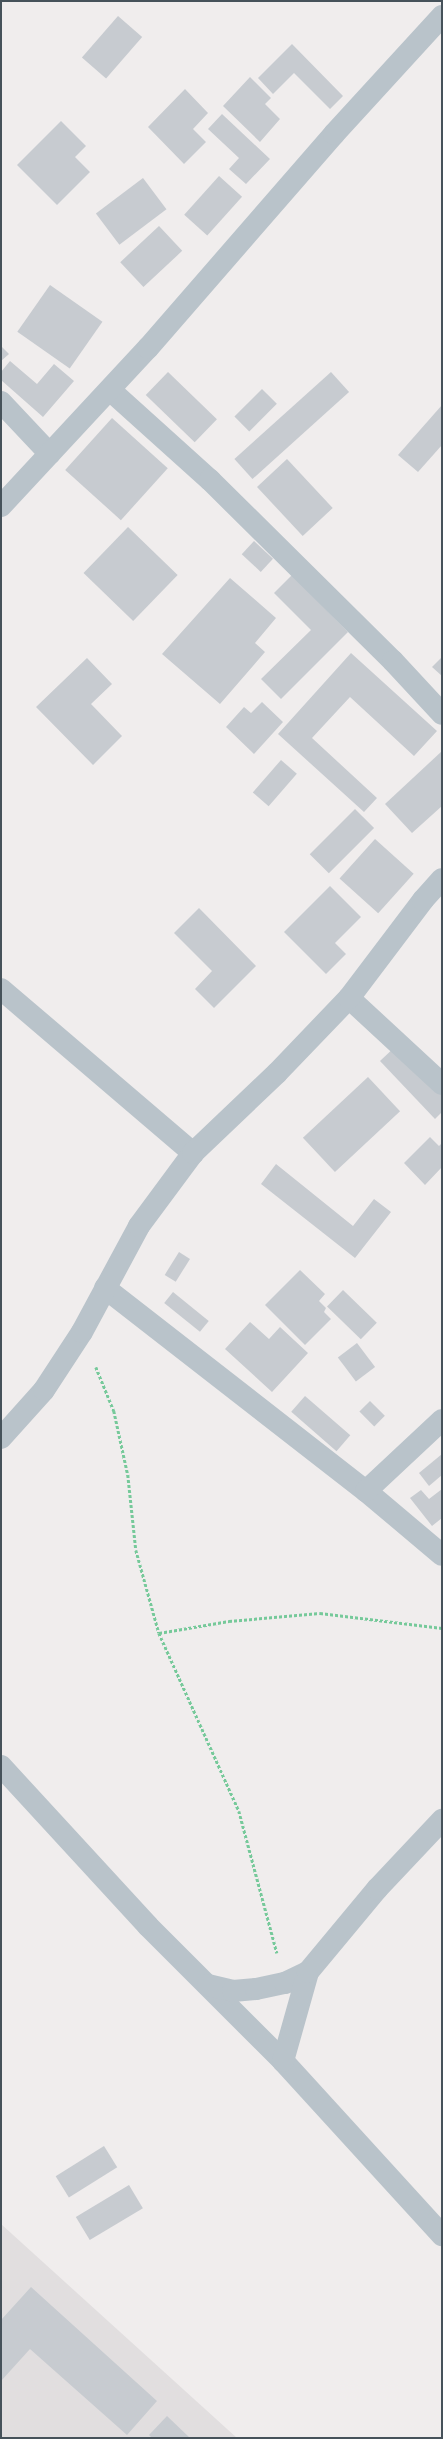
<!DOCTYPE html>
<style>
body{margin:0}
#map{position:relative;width:443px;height:2439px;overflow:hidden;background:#f0eded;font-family:"Space Grotesk",sans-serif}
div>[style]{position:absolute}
.education>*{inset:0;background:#e1dedf}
.building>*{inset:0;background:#c7cbd0;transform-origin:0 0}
.path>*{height:2.5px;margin-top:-1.25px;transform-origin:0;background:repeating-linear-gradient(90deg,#76c99a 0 3px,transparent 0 5px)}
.minor>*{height:22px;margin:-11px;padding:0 11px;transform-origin:11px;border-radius:11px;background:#b9c3ca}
span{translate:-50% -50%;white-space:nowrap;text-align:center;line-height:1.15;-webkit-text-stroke:4px #fff;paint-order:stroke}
.frame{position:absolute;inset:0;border:2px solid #46525a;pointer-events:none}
</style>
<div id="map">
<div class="education">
<i style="clip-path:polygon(1px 2224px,237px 2438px,1px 2438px)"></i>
</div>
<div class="building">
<i style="left:118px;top:16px;width:32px;height:55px;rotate:41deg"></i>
<i style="clip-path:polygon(292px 44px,343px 96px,330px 109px,294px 73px,273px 94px,258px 78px)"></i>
<i style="clip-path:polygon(250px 77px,271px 98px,265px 104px,280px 119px,260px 142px,223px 106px)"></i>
<i style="clip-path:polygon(185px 89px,208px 113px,193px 129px,206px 142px,184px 164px,148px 127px)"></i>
<i style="clip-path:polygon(222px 114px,270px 159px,246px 184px,229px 169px,239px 158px,208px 129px)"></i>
<i style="clip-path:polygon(61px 121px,86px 146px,75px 157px,90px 172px,57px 205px,17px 165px)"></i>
<i style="left:219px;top:176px;width:31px;height:52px;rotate:42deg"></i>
<i style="left:143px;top:178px;width:39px;height:59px;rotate:53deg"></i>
<i style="left:159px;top:226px;width:34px;height:53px;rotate:47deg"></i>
<i style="left:50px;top:285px;width:64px;height:57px;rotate:35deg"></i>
<i style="clip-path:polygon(1px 346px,9px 354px,1px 361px)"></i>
<i style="clip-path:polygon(10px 361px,37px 384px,54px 364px,74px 381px,43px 417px,1px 380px,1px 372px)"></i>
<i style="left:168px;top:372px;width:68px;height:32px;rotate:44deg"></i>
<i style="left:331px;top:372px;width:27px;height:130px;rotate:48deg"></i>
<i style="left:262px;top:389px;width:21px;height:39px;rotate:45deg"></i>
<i style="clip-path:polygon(442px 405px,442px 445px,418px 472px,398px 455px)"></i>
<i style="left:112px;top:418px;width:75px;height:70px;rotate:42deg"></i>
<i style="left:287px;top:459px;width:67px;height:41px;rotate:47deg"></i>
<i style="left:128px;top:527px;width:69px;height:64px;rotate:44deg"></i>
<i style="left:254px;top:541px;width:26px;height:18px;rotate:43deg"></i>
<i style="clip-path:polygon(292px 575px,348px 632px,281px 699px,261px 679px,311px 630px,274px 593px)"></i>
<i style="clip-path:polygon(230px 578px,276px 618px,255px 643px,265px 652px,220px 704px,162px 654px)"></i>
<i style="clip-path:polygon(351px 653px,437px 731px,414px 756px,350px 697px,312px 738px,377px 798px,364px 812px,278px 734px)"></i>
<i style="clip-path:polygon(442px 657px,442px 676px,432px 667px)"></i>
<i style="clip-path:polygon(87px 658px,112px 684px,91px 704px,122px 736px,93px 765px,36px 707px)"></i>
<i style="clip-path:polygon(262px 702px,283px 722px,254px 754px,226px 727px,244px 707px,251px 713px)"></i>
<i style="clip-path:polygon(442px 751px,442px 806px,412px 833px,385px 804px)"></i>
<i style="left:281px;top:760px;width:21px;height:43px;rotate:41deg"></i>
<i style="left:355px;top:809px;width:27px;height:64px;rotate:45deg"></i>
<i style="left:375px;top:839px;width:52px;height:53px;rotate:42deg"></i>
<i style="clip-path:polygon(330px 886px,361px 917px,335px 943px,346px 954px,326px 974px,284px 932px)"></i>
<i style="clip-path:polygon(199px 908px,256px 966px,214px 1008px,195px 989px,212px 971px,174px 933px)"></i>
<i style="clip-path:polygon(398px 1044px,442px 1090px,442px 1112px,435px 1119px,380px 1061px)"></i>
<i style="left:368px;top:1077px;width:47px;height:89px;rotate:47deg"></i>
<i style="clip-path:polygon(430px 1137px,439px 1146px,442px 1143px,442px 1167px,425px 1185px,404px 1163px)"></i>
<i style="clip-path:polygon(276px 1164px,353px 1226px,374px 1199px,391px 1212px,355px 1258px,261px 1184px)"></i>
<i style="left:179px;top:1252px;width:13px;height:27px;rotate:32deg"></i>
<i style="clip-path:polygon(300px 1270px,325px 1294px,319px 1301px,326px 1308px,324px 1312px,331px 1319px,305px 1345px,265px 1305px)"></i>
<i style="left:343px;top:1290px;width:47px;height:23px;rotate:44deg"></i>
<i style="left:173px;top:1292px;width:46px;height:14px;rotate:39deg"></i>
<i style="clip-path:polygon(250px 1322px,269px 1339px,280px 1327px,308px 1353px,272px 1392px,225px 1349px)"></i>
<i style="left:357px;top:1343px;width:30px;height:24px;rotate:53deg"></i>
<i style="left:305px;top:1396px;width:60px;height:21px;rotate:41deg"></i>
<i style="left:370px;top:1401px;width:21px;height:15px;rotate:45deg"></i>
<i style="clip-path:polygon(442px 1454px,442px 1475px,429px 1486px,419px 1473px)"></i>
<i style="clip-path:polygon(442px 1489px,442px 1518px,432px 1526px,410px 1498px,421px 1490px,429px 1499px)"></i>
<i style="left:104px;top:2146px;width:25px;height:57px;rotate:58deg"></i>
<i style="left:129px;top:2185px;width:27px;height:62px;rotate:59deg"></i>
<i style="clip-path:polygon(31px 2287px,157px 2401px,127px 2435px,30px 2349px,1px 2381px,1px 2320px)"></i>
<i style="clip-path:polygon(167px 2416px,190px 2438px,152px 2438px,149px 2435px)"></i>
</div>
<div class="path">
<i style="left:96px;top:1367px;width:48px;rotate:67.8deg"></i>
<i style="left:114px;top:1411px;width:66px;rotate:77.7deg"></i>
<i style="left:128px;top:1475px;width:75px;rotate:83.9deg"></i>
<i style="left:136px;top:1550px;width:86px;rotate:74.5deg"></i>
<i style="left:159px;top:1633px;width:195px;rotate:65.8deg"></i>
<i style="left:239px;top:1811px;width:147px;rotate:75deg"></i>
<i style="left:159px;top:1633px;width:71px;rotate:-9.7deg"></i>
<i style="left:229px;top:1621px;width:91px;rotate:-5deg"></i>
<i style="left:320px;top:1613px;width:123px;rotate:7deg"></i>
</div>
<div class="minor">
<i style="left:110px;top:390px;width:135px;rotate:42deg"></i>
<i style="left:210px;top:480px;width:257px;rotate:44.7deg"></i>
<i style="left:393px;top:661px;width:72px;rotate:47.2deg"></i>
<i style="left:1px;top:402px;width:71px;rotate:46.7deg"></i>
<i style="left:1px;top:506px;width:216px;rotate:-47.1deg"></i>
<i style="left:148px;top:348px;width:284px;rotate:-49deg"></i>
<i style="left:334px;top:134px;width:160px;rotate:-47.5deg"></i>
<i style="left:1px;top:989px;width:253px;rotate:40.5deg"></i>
<i style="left:349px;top:998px;width:127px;rotate:42.8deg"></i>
<i style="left:105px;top:1288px;width:331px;rotate:37.9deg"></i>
<i style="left:366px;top:1491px;width:99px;rotate:40.1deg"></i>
<i style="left:1px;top:1438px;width:64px;rotate:-48.1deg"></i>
<i style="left:44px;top:1390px;width:69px;rotate:-56.8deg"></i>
<i style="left:82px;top:1332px;width:120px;rotate:-61.7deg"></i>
<i style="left:139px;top:1226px;width:91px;rotate:-53.5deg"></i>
<i style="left:193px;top:1153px;width:116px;rotate:-43.6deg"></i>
<i style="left:277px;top:1073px;width:104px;rotate:-46.2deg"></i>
<i style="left:349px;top:998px;width:123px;rotate:-52.9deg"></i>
<i style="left:423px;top:900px;width:28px;rotate:-48deg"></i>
<i style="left:366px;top:1491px;width:104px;rotate:-43.1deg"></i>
<i style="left:1px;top:1766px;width:217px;rotate:47.4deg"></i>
<i style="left:148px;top:1926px;width:191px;rotate:45deg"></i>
<i style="left:283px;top:2061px;width:236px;rotate:47.6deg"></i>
<i style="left:208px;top:1985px;width:26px;rotate:13deg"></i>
<i style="left:233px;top:1991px;width:23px;rotate:-5deg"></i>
<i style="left:256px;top:1989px;width:30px;rotate:-12deg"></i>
<i style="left:285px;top:1983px;width:25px;rotate:-26deg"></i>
<i style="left:283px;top:2061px;width:92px;rotate:-74.3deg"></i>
<i style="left:308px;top:1972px;width:108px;rotate:-50.3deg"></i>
<i style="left:377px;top:1889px;width:95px;rotate:-46.7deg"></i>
</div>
<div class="frame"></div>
</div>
